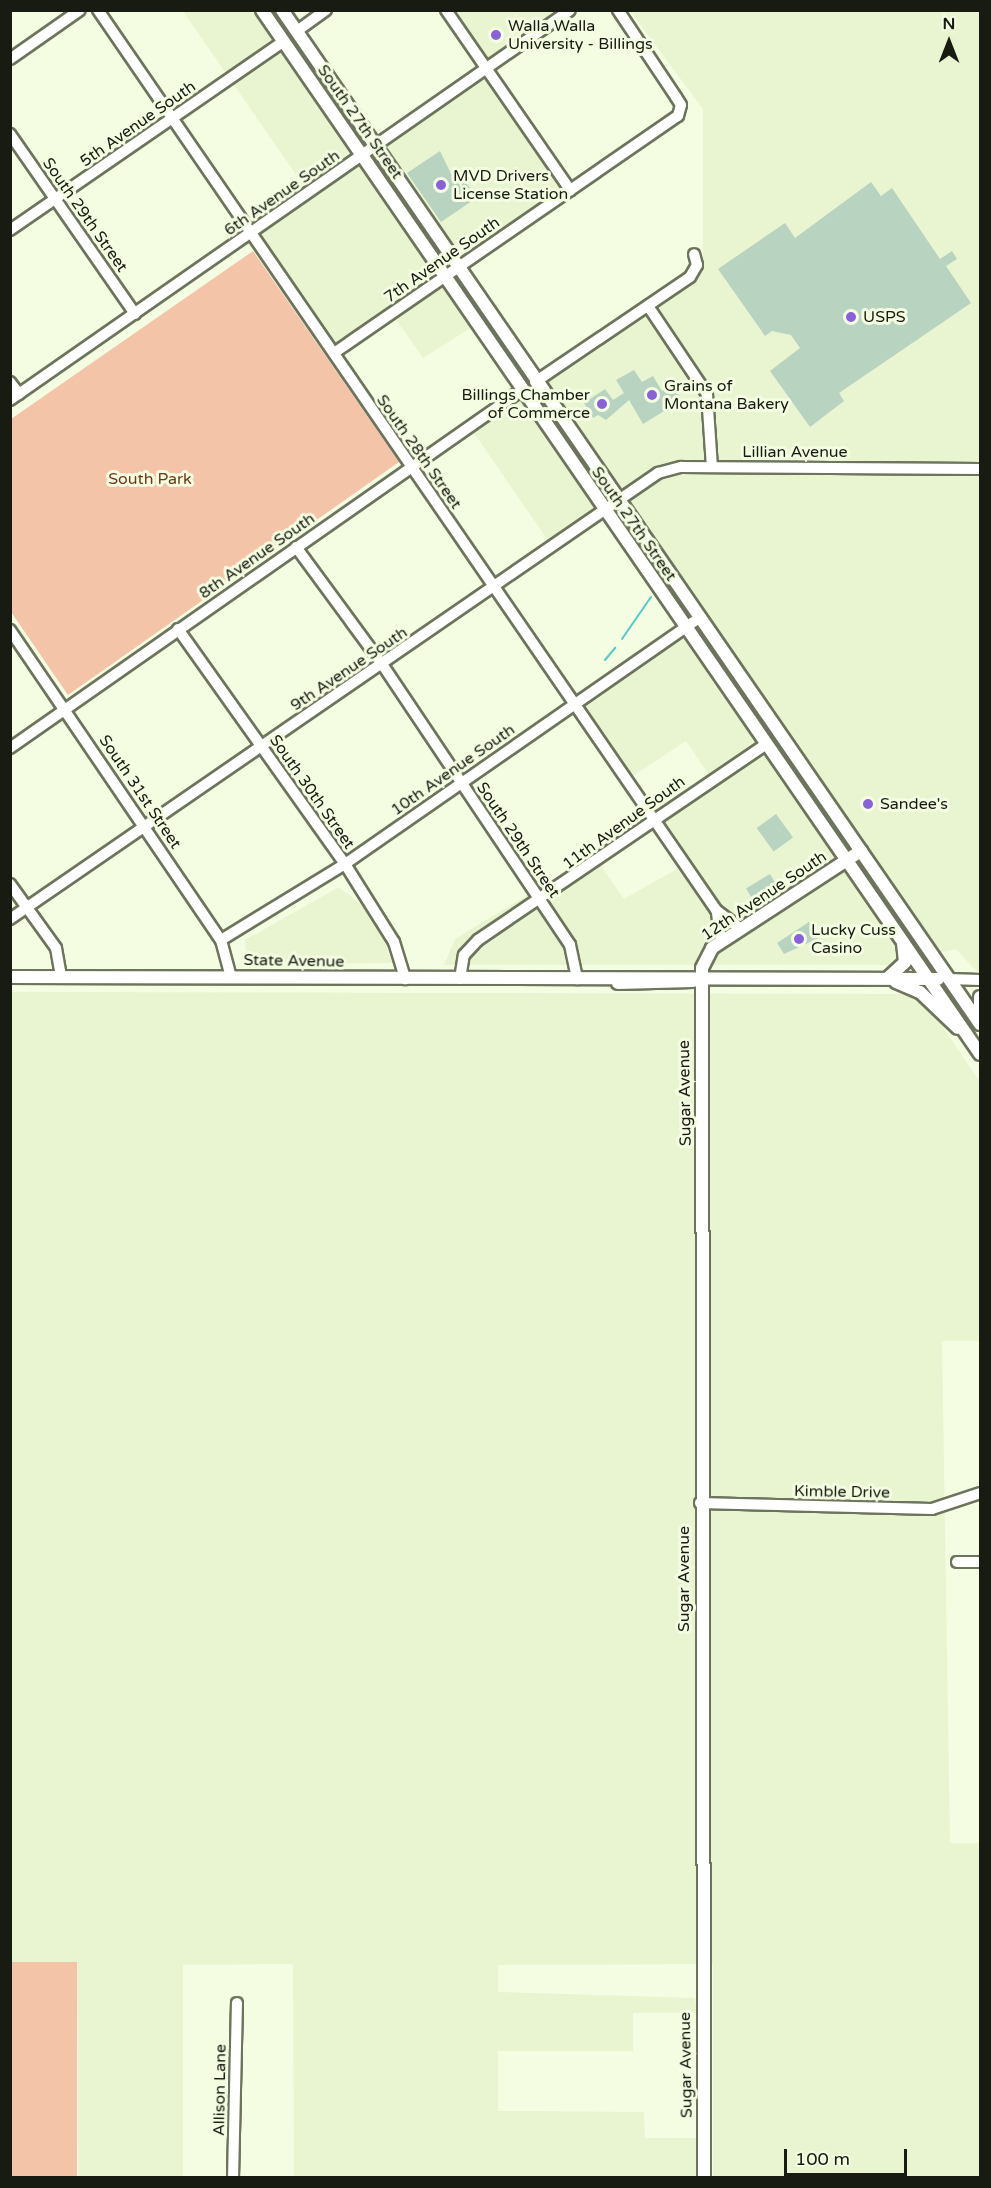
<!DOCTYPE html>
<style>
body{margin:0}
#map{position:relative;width:991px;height:2188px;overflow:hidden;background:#f4fde1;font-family:"Varela Round",sans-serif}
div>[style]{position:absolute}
.built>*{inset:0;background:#e9f4d1}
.green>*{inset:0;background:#f4c4a9;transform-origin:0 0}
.stream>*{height:2px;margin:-1px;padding:0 1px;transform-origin:1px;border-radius:1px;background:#4ccec8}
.building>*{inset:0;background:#b9d3c1;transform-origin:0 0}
.roads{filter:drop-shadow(2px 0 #6d745c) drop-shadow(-2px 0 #6d745c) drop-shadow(0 2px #6d745c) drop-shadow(0 -2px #6d745c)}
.minor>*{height:10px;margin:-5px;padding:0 5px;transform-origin:5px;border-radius:5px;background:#fff}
.major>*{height:12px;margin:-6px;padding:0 6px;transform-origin:6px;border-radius:6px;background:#fff}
.dots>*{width:16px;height:16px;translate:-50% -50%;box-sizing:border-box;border:3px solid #f4fde1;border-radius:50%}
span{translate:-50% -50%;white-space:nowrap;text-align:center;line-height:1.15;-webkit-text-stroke:6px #f4fde1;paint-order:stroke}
.poi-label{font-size:16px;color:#181b12}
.left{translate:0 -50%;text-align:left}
.right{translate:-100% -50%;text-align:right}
.street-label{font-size:16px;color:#181b12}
.park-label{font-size:16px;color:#6c3917}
.frame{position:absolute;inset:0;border:12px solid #181b12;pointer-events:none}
.north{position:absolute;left:919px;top:12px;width:60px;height:60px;-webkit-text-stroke:4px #f4fde1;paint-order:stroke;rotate:0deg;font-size:16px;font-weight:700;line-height:24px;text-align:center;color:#181b12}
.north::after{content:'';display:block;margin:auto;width:21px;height:27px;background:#181b12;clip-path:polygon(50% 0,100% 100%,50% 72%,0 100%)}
.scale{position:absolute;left:784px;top:2149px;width:123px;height:27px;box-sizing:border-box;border:3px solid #181b12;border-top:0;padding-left:8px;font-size:18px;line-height:21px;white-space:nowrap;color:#181b12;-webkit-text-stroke:4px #f4fde1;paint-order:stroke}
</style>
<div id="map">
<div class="built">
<i style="clip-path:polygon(183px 11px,264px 11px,364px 154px,486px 69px,570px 190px,448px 274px,480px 322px,423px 358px,392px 313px,334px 353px,251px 233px,308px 192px)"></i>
<i style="clip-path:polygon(453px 11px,557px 11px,487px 59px)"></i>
<i style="clip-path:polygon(630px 11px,980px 11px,980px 975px,956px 949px,890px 965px,444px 965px,455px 939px,593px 855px,624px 899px,684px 865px,654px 819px,712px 779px,686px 741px,627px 780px,575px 704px,684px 625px,604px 510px,552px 546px,469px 426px,703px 269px,703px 109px)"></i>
<i style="clip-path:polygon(339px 887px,374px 915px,392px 963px,247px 964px,245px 940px)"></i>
<i style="clip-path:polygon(11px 992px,911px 994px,927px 1004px,980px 1082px,980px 1341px,942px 1341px,950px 1843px,980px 1843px,980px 2177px,713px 2177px,713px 1964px,498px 1965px,498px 1992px,695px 1998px,697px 2013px,633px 2013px,633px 2051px,498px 2051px,498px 2111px,644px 2112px,645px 2138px,697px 2138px,697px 2177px,294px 2177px,293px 1964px,183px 1965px,183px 2177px,78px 2177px,77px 1962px,11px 1962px)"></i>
</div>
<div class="green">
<i style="clip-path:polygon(253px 251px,399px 462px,68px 695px,11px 612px,11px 419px)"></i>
<i style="left:11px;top:1962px;width:66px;height:215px"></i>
</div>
<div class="stream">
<i style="left:622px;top:639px;width:51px;rotate:-55.4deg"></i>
<i style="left:605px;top:660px;width:16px;rotate:-50deg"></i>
</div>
<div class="building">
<i style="clip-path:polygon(440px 151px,454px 180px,460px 176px,478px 197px,441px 222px,407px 173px)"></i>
<i style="clip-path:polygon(871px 182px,881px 196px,892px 188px,940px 259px,952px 251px,957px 259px,946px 266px,971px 303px,839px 393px,844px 401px,810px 427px,770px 371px,800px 348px,791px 335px,772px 331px,765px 336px,718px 269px,785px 223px,795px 238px)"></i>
<i style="clip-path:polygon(634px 370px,642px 382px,653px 376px,662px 391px,672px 384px,682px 400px,643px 424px,629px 400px,606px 420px,598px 415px,593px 418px,584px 403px,605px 389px,613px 400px,624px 393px,616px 380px)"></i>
<i style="left:776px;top:814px;width:29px;height:24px;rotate:54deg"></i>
<i style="left:770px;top:874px;width:12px;height:28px;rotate:59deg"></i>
<i style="clip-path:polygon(809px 922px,819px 938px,784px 954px,777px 943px)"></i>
</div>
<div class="roads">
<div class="minor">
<i style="left:98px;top:10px;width:1092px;rotate:55.52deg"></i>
<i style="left:716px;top:910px;width:31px;rotate:37deg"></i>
<i style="left:446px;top:10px;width:219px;rotate:55.4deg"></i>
<i style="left:297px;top:31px;width:36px;rotate:-36deg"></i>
<i style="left:10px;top:59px;width:85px;rotate:-35deg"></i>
<i style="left:10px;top:134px;width:219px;rotate:55.2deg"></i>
<i style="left:10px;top:230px;width:331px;rotate:-34.6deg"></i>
<i style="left:648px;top:306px;width:106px;rotate:56.2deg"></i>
<i style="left:707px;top:394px;width:73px;rotate:86.1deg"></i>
<i style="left:334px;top:353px;width:418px;rotate:-34.6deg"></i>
<i style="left:678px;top:116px;width:11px;rotate:-75deg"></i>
<i style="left:681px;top:105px;width:9px;rotate:-122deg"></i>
<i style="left:676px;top:97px;width:105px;rotate:-123.7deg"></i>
<i style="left:10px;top:382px;width:15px;rotate:53deg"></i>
<i style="left:535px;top:382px;width:187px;rotate:-34.1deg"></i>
<i style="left:690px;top:277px;width:14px;rotate:-60deg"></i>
<i style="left:697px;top:265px;width:11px;rotate:-105deg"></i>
<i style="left:10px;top:400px;width:682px;rotate:-34.85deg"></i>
<i style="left:296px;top:547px;width:145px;rotate:53.7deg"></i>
<i style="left:382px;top:664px;width:338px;rotate:56.2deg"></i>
<i style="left:570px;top:945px;width:35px;rotate:78deg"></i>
<i style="left:178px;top:629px;width:288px;rotate:54.6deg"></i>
<i style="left:345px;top:864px;width:92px;rotate:57.9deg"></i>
<i style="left:394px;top:942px;width:39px;rotate:73deg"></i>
<i style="left:10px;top:630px;width:375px;rotate:55.8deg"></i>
<i style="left:221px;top:940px;width:38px;rotate:75deg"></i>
<i style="left:10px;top:748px;width:625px;rotate:-34.96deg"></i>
<i style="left:10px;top:884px;width:79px;rotate:54.3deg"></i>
<i style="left:56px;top:948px;width:29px;rotate:80deg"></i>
<i style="left:717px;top:913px;width:29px;rotate:82deg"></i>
<i style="left:10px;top:919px;width:787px;rotate:-34.54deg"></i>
<i style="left:658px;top:473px;width:24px;rotate:-15deg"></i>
<i style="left:681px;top:467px;width:299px;rotate:0.4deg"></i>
<i style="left:221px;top:940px;width:145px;rotate:-31.5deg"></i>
<i style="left:345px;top:864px;width:431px;rotate:-34.8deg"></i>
<i style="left:460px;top:979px;width:24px;rotate:-81deg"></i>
<i style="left:464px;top:955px;width:21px;rotate:-47deg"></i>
<i style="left:478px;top:940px;width:347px;rotate:-34.2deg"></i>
<i style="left:948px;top:979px;width:32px;rotate:2deg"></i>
<i style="left:700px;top:1503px;width:232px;rotate:1.5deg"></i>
<i style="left:932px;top:1509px;width:51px;rotate:-18.4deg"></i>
<i style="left:957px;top:1562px;width:23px"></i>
<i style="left:233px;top:2178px;width:175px;rotate:-88.7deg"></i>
</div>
<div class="major">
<i style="left:262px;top:10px;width:1267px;rotate:55.48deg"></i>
<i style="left:282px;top:10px;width:1231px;rotate:55.46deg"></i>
<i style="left:10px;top:977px;width:928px;rotate:0.12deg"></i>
<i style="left:888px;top:978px;width:23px;rotate:-43deg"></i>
<i style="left:905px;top:962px;width:20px;rotate:-96deg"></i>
<i style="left:896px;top:982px;width:26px;rotate:23deg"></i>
<i style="left:920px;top:992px;width:52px;rotate:43.5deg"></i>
<i style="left:618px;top:983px;width:75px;rotate:-1.5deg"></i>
<i style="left:980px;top:997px;width:18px;rotate:90deg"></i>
<i style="left:704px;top:2178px;width:1210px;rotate:-90.09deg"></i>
<i style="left:702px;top:968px;width:22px;rotate:-63deg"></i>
<i style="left:712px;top:948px;width:178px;rotate:-33.1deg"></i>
</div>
</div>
<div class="dots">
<i style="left:496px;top:35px;background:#8961db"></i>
<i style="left:441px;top:185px;background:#8961db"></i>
<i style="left:851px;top:317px;background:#8961db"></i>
<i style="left:652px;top:395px;background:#8961db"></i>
<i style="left:602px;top:404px;background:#8961db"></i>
<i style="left:868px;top:804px;background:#8961db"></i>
<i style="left:799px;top:939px;background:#8961db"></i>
</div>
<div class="poi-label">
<span class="left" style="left:508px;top:35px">Walla Walla<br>University - Billings</span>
<span class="left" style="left:453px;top:185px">MVD Drivers<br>License Station</span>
<span class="left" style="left:863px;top:317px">USPS</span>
<span class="left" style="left:664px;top:395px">Grains of<br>Montana Bakery</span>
<span class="right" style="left:590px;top:404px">Billings Chamber<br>of Commerce</span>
<span class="left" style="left:880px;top:804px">Sandee's</span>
<span class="left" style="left:811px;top:939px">Lucky Cuss<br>Casino</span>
</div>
<div class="street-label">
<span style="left:360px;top:122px;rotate:55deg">South 27th Street</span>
<span style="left:138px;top:124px;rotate:-35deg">5th Avenue South</span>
<span style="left:282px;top:193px;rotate:-35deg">6th Avenue South</span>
<span style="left:85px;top:215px;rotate:55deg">South 29th Street</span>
<span style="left:442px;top:260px;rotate:-35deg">7th Avenue South</span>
<span style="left:419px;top:452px;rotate:55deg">South 28th Street</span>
<span style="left:795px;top:452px">Lillian Avenue</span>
<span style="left:634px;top:524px;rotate:55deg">South 27th Street</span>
<span style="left:257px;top:556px;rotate:-35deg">8th Avenue South</span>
<span style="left:349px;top:669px;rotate:-34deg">9th Avenue South</span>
<span style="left:453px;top:770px;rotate:-35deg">10th Avenue South</span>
<span style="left:140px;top:792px;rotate:56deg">South 31st Street</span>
<span style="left:312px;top:792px;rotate:55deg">South 30th Street</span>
<span style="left:624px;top:823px;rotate:-36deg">11th Avenue South</span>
<span style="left:518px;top:840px;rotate:56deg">South 29th Street</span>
<span style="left:764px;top:896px;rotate:-34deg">12th Avenue South</span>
<span style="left:294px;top:961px;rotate:1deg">State Avenue</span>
<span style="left:685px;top:1093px;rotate:-91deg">Sugar Avenue</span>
<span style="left:842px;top:1492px;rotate:1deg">Kimble Drive</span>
<span style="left:684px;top:1579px;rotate:-90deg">Sugar Avenue</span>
<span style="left:686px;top:2065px;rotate:-91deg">Sugar Avenue</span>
<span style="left:220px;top:2090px;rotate:-89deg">Allison Lane</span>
</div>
<div class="park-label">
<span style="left:150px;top:479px">South Park</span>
</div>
<div class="frame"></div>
<div class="north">N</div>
<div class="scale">100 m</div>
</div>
